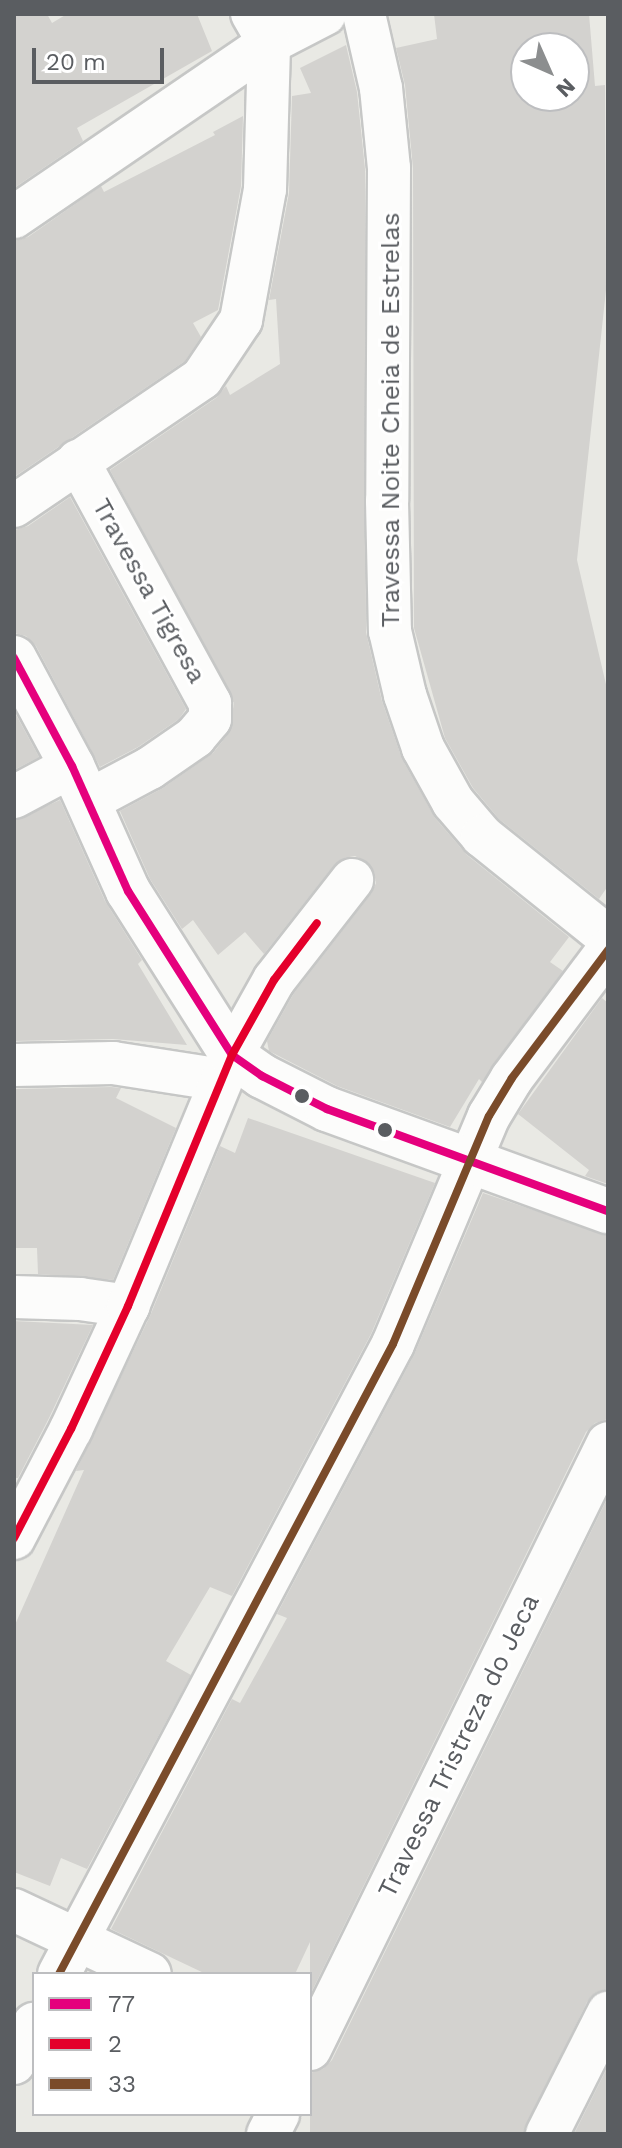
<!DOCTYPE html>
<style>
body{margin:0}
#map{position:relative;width:622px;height:2148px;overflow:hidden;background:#e9e9e4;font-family:"Work Sans",sans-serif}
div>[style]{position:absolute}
.building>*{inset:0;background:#d3d2cf}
.roads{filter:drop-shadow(2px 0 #c6c7c6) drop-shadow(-2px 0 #c6c7c6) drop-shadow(0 2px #c6c7c6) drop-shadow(0 -2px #c6c7c6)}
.street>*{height:42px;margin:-21px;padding:0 21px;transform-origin:21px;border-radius:21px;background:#fcfcfb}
.secondary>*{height:44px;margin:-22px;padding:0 22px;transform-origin:22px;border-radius:22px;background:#fcfcfb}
.bus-1>*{height:8px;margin:-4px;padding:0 4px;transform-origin:4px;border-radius:4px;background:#e5007d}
.bus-2>*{height:8px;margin:-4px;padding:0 4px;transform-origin:4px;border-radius:4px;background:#e4002b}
.bus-3>*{height:8px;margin:-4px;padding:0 4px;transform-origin:4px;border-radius:4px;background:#7a4b2a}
.dots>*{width:22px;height:22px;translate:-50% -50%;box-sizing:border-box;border:4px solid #fff;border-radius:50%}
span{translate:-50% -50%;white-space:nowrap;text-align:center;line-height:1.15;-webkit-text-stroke:6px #fff;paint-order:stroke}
.street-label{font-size:26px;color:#5a5d61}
.frame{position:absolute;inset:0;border:16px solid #5a5d61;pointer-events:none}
.legend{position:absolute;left:32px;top:1972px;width:280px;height:144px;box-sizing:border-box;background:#fff;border:2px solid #bdbec0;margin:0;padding:10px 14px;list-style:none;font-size:24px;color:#5a5d61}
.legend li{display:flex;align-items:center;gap:16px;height:40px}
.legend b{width:40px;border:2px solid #bdbec0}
.north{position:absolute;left:510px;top:32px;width:80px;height:80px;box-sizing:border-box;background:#fff;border:2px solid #bdbec0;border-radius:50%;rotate:135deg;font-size:22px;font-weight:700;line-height:32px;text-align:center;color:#5a5d61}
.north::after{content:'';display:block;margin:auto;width:28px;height:36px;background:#8c8e8f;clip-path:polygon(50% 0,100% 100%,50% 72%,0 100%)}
.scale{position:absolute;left:32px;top:48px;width:132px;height:36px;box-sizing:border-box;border:4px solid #5a5d61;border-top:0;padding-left:10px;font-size:24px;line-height:28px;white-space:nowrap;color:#5a5d61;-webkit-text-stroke:6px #fff;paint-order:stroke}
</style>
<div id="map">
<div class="building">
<i style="clip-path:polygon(14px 14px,47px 14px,52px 23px,67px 14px,197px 14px,212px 51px,77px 128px,83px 141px,14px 188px)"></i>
<i style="clip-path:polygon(evenodd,434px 14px,589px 14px,595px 86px,605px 85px,606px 290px,577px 560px,608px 693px,608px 886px,599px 899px,499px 819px,473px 788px,445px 738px,414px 628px,413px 168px,405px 85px,396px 48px,437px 39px,434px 14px,526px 48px,574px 48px,574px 96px,526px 96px,526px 48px)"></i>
<i style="clip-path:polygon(346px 45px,357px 92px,365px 169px,366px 632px,382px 701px,402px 759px,435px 818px,467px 855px,569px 937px,550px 962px,563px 971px,482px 1082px,479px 1079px,450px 1127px,337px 1086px,269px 1051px,267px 1041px,294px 993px,371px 894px,376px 883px,374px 872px,367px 862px,355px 856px,344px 858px,334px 865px,264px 954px,245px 932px,218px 955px,193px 920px,182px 929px,150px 879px,120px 811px,163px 788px,213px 753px,229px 733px,234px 703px,110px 470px,216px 398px,226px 386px,230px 395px,280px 364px,276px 299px,269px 300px,289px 193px,292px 96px,311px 93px,300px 68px)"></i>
<i style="clip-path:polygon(243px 116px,241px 186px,218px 310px,193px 323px,201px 337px,185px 361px,14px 477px,14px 241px,28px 237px,101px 186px,104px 192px,215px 135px,213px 132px)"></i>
<i style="clip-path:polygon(70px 497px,186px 709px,179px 719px,138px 747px,100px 767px,36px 646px,26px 636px,14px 633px,14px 530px,28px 526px)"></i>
<i style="clip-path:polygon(14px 711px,39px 757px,14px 770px)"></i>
<i style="clip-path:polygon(60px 800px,105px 901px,142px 960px,138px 964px,187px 1045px,113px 1039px,14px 1041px,14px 821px)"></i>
<i style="clip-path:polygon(602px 998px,608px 1003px,608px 1184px,585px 1176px,589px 1170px,518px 1114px)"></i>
<i style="clip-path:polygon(111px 1087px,121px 1088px,116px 1098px,176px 1128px,113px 1280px,38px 1274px,37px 1248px,14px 1248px,14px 1089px)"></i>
<i style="clip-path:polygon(248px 1118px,435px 1183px,371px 1334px,232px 1596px,210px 1587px,166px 1661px,191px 1675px,87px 1869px,61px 1858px,50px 1886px,14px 1872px,14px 1627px,84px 1470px,76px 1471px,150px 1316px,220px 1146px,235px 1153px)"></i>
<i style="clip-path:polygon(483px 1193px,608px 1235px,608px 1419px,595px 1423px,586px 1432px,310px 1995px,310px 1942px,295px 1974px,206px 1974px,111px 1929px,232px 1699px,240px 1703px,287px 1618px,277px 1614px,414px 1355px)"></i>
<i style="clip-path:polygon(14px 1321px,93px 1325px,49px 1418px,18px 1478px,14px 1478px)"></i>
<i style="clip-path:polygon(608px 1497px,608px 1989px,596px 1993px,587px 2002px,523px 2134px,310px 2134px,310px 2073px,323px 2069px,332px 2060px)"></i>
<i style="clip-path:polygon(608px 2066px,608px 2134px,574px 2134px)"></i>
</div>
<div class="roads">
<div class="street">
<i style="left:364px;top:14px;width:76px;rotate:77.1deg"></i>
<i style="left:381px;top:88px;width:80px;rotate:84.3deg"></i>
<i style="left:389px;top:168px;width:333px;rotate:90.3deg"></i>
<i style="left:387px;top:501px;width:130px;rotate:88.7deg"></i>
<i style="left:390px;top:631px;width:66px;rotate:76.8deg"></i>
<i style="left:405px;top:695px;width:56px;rotate:71.2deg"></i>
<i style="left:423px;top:748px;width:62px;rotate:60.9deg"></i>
<i style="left:453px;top:802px;width:45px;rotate:49.5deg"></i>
<i style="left:482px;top:836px;width:161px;rotate:38.7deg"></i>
<i style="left:14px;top:217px;width:309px;rotate:-34.3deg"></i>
<i style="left:269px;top:43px;width:63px;rotate:-27.4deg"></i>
<i style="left:78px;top:461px;width:276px;rotate:61.4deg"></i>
<i style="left:210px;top:703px;width:16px;rotate:90deg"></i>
<i style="left:210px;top:719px;width:23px;rotate:130deg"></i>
<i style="left:195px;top:737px;width:55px;rotate:145.4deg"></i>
<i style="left:150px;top:768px;width:70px;rotate:152deg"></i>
<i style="left:14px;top:506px;width:227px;rotate:-34.2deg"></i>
<i style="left:202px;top:378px;width:70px;rotate:-56.1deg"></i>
<i style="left:241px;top:320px;width:133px;rotate:-79.6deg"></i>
<i style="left:265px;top:189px;width:146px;rotate:-88.4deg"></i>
<i style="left:269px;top:43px;width:34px;rotate:-120deg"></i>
<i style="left:14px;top:797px;width:66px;rotate:-28.1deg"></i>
<i style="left:14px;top:1065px;width:99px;rotate:-1.2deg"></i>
<i style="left:113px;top:1063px;width:109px;rotate:8.9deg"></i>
<i style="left:14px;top:1297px;width:66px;rotate:1.7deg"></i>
<i style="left:80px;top:1299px;width:49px;rotate:8.3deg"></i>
<i style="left:14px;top:1538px;width:123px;rotate:-62.4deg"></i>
<i style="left:71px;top:1429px;width:136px;rotate:-65.1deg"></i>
<i style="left:128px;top:1306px;width:272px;rotate:-67.5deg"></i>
<i style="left:232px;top:1055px;width:86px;rotate:-60.8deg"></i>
<i style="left:274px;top:980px;width:127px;rotate:-52deg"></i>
<i style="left:14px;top:1910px;width:150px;rotate:25.2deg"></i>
<i style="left:59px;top:1974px;width:713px;rotate:-62.07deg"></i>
<i style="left:393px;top:1344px;width:247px;rotate:-67.2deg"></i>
<i style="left:489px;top:1116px;width:44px;rotate:-58.8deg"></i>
<i style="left:512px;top:1078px;width:160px;rotate:-53.1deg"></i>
<i style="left:310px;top:2049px;width:675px;rotate:-63.81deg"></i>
<i style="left:14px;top:2063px;width:44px;rotate:-62.9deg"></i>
<i style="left:268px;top:2134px;width:22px;rotate:-63deg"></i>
<i style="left:547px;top:2134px;width:136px;rotate:-63.2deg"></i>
</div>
<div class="secondary">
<i style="left:14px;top:658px;width:123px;rotate:61.8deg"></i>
<i style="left:72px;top:766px;width:137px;rotate:65.9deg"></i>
<i style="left:128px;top:891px;width:194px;rotate:57.6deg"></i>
<i style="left:232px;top:1055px;width:37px;rotate:35deg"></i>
<i style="left:262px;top:1076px;width:73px;rotate:26.9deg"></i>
<i style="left:327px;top:1109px;width:299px;rotate:20deg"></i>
</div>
</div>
<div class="bus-1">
<i style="left:14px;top:658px;width:123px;rotate:61.8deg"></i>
<i style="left:72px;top:766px;width:137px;rotate:65.9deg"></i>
<i style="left:128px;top:891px;width:194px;rotate:57.6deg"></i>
<i style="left:232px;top:1055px;width:37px;rotate:35deg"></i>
<i style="left:262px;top:1076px;width:73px;rotate:26.9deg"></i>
<i style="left:327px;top:1109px;width:299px;rotate:20deg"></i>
</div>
<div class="bus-2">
<i style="left:14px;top:1538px;width:123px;rotate:-62.4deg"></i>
<i style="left:71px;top:1429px;width:136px;rotate:-65.1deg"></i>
<i style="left:128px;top:1306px;width:272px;rotate:-67.5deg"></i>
<i style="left:232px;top:1055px;width:86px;rotate:-60.8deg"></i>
<i style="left:274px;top:980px;width:71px;rotate:-53deg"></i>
</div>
<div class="bus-3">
<i style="left:59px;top:1974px;width:713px;rotate:-62.07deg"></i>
<i style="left:393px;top:1344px;width:247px;rotate:-67.2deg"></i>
<i style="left:489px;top:1116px;width:44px;rotate:-58.8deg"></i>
<i style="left:512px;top:1078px;width:160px;rotate:-53.1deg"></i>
</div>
<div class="dots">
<i style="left:302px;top:1096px;background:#5a5d61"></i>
<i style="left:385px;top:1130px;background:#5a5d61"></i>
</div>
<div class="street-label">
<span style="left:391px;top:420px;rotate:-90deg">Travessa Noite Cheia de Estrelas</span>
<span style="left:149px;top:591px;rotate:61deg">Travessa Tigresa</span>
<span style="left:459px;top:1746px;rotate:-64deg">Travessa Tristreza do Jeca</span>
</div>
<div class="frame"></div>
<ul class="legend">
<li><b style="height:10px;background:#e5007d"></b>77</li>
<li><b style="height:10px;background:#e4002b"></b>2</li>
<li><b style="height:10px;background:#7a4b2a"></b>33</li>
</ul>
<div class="north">N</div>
<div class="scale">20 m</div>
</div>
